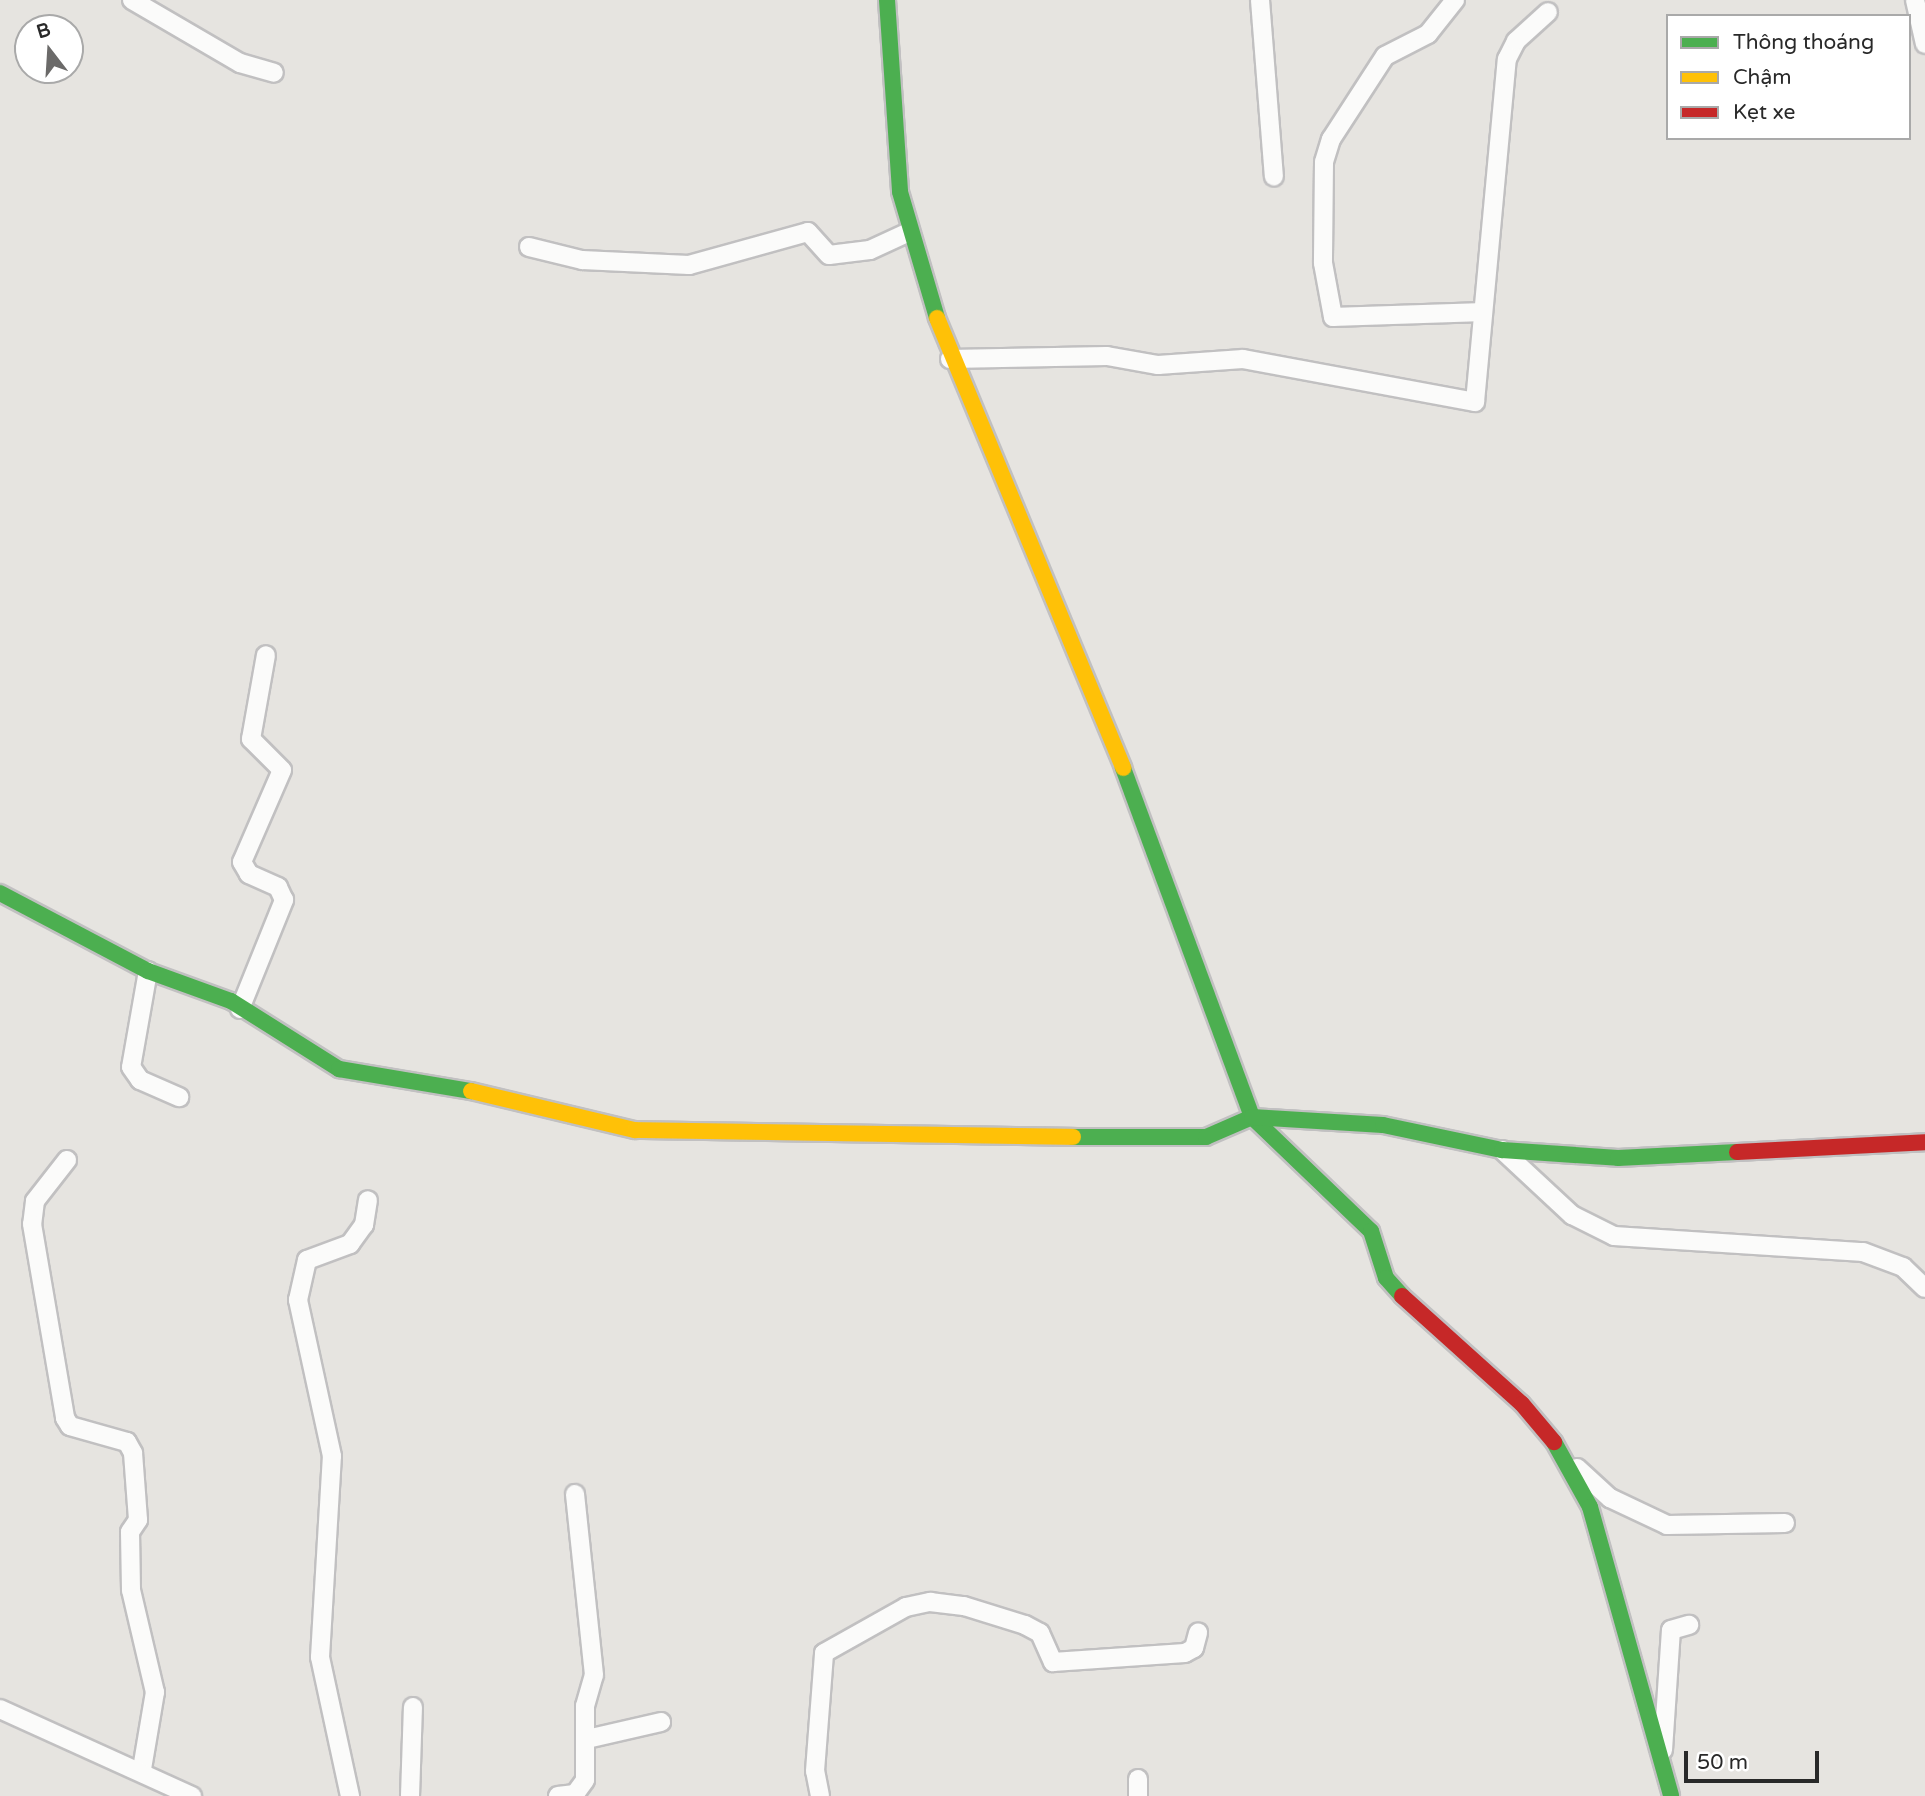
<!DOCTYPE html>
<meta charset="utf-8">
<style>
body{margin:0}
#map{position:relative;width:1925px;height:1796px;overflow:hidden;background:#e6e4e0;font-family:"Varela Round",sans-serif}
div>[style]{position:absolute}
.roads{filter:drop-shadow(2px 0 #c1c0c1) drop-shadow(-2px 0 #c1c0c1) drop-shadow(0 2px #c1c0c1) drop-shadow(0 -2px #c1c0c1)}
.street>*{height:18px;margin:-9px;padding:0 9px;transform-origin:9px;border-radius:9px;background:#fbfbfa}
.fast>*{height:16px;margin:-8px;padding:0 8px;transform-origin:8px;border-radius:8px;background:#4caf50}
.slow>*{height:16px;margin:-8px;padding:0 8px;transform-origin:8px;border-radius:8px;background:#ffc107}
.jam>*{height:16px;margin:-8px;padding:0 8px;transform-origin:8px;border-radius:8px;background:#c62828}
span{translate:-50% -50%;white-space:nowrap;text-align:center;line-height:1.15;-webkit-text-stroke:7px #fff;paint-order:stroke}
.legend{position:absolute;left:1666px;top:14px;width:245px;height:126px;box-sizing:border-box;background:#fff;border:2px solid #a9a9a9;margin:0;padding:9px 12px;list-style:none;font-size:21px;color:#292929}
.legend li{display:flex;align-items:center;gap:14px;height:35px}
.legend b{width:35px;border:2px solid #a9a9a9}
.north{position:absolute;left:14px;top:14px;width:70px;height:70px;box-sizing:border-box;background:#fff;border:2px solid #a9a9a9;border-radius:50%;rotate:343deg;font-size:19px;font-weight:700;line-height:28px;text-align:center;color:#292929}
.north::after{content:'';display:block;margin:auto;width:24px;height:32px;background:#6b6a69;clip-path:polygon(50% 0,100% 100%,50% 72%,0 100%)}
.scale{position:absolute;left:1684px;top:1751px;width:135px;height:32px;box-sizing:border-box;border:4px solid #292929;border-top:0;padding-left:9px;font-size:21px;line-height:24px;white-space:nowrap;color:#292929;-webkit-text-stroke:5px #fff;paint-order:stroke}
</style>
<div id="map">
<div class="roads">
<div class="street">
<i style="left:132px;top:0;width:125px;rotate:30.3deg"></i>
<i style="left:240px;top:63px;width:35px;rotate:16deg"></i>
<i style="left:1260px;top:0;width:177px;rotate:85.5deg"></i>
<i style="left:1455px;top:0;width:43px;rotate:128.5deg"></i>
<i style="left:1428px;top:34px;width:48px;rotate:152.9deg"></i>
<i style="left:1385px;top:56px;width:99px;rotate:123deg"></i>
<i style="left:1331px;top:139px;width:24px;rotate:107deg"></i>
<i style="left:1324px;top:162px;width:101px;rotate:90.6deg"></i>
<i style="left:1323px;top:263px;width:55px;rotate:79.5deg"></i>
<i style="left:1333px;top:317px;width:150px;rotate:-1.9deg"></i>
<i style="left:1915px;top:0;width:45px;rotate:77.2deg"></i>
<i style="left:529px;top:247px;width:55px;rotate:13.8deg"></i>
<i style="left:582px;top:260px;width:107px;rotate:2.7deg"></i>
<i style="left:689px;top:265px;width:123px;rotate:-15.5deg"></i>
<i style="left:808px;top:232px;width:31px;rotate:48deg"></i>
<i style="left:829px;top:255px;width:41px;rotate:-7deg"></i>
<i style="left:870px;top:250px;width:43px;rotate:-24.8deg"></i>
<i style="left:950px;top:359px;width:157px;rotate:-1.1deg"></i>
<i style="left:1107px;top:356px;width:52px;rotate:10deg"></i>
<i style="left:1158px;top:365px;width:85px;rotate:-4deg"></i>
<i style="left:1243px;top:359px;width:236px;rotate:10.5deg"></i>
<i style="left:1475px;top:402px;width:344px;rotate:-84.7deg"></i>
<i style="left:1507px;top:59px;width:20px;rotate:-63deg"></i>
<i style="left:1516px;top:41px;width:43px;rotate:-42.2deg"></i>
<i style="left:148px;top:971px;width:97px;rotate:100deg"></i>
<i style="left:131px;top:1067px;width:16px;rotate:55deg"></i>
<i style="left:140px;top:1080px;width:43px;rotate:23.6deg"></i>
<i style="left:240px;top:1009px;width:118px;rotate:-68deg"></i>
<i style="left:284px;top:900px;width:14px;rotate:-115deg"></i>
<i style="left:278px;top:887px;width:32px;rotate:-156deg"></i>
<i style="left:249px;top:874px;width:14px;rotate:-120deg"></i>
<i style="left:242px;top:862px;width:100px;rotate:-66.5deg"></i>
<i style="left:282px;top:770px;width:44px;rotate:-135deg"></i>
<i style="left:251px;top:739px;width:85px;rotate:-79.9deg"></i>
<i style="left:1502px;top:1150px;width:96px;rotate:42.9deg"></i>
<i style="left:1572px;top:1215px;width:47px;rotate:26.6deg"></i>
<i style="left:1614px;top:1236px;width:250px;rotate:3.7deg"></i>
<i style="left:1863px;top:1252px;width:43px;rotate:20.6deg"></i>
<i style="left:1903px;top:1267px;width:30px;rotate:44deg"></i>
<i style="left:67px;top:1160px;width:52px;rotate:128deg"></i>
<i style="left:35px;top:1201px;width:23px;rotate:97deg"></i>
<i style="left:32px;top:1224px;width:197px;rotate:80.3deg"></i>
<i style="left:65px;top:1418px;width:9px;rotate:58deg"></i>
<i style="left:70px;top:1426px;width:59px;rotate:15.7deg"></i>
<i style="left:127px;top:1442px;width:13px;rotate:61deg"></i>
<i style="left:133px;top:1453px;width:67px;rotate:85.7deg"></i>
<i style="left:138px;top:1520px;width:14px;rotate:124deg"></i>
<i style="left:130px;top:1532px;width:58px;rotate:89deg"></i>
<i style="left:131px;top:1590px;width:105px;rotate:76.8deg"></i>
<i style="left:155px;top:1692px;width:78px;rotate:99.6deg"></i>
<i style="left:1577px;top:1468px;width:45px;rotate:42.3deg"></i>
<i style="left:1610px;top:1498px;width:63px;rotate:25.3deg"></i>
<i style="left:1667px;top:1525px;width:118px;rotate:-1deg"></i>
<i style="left:0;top:1709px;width:211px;rotate:24.4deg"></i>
<i style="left:587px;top:1739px;width:76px;rotate:-12.9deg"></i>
<i style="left:1663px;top:1750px;width:120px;rotate:-86.2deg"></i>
<i style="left:1671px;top:1630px;width:19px;rotate:-16deg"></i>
<i style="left:1138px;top:1779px;width:17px;rotate:90deg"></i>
<i style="left:350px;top:1796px;width:142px;rotate:-102.2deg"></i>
<i style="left:320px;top:1657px;width:201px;rotate:-86.6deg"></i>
<i style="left:332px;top:1456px;width:160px;rotate:-102.3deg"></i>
<i style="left:298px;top:1300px;width:41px;rotate:-77.3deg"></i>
<i style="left:307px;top:1260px;width:46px;rotate:-20.4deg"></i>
<i style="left:350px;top:1244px;width:24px;rotate:-54deg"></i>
<i style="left:364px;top:1225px;width:25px;rotate:-81deg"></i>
<i style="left:410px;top:1796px;width:89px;rotate:-88.1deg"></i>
<i style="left:558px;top:1796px;width:17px;rotate:-7deg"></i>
<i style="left:575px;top:1794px;width:17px;rotate:-54deg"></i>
<i style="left:585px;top:1780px;width:74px;rotate:-90deg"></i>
<i style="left:585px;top:1706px;width:32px;rotate:-74deg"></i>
<i style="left:594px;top:1675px;width:182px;rotate:-96deg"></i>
<i style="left:820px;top:1796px;width:25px;rotate:-101deg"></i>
<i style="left:815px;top:1771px;width:118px;rotate:-85.6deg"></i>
<i style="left:824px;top:1653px;width:94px;rotate:-29.3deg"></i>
<i style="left:906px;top:1607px;width:25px;rotate:-12deg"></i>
<i style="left:930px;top:1602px;width:34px;rotate:7deg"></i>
<i style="left:964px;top:1606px;width:64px;rotate:17.3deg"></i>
<i style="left:1025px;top:1625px;width:17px;rotate:28deg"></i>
<i style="left:1040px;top:1633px;width:32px;rotate:66deg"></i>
<i style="left:1053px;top:1662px;width:132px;rotate:-3.9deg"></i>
<i style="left:1185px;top:1653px;width:10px;rotate:-29deg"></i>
<i style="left:1194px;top:1648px;width:16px;rotate:-75deg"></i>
</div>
<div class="fast">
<i style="left:887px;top:0;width:192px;rotate:86.1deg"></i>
<i style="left:900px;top:192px;width:131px;rotate:73.6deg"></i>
<i style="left:1123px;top:768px;width:372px;rotate:69.7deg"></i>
<i style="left:1252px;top:1117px;width:165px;rotate:43.8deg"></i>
<i style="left:1371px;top:1231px;width:49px;rotate:72.3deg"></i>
<i style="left:1386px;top:1278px;width:24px;rotate:48deg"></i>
<i style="left:0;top:893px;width:167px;rotate:27.8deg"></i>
<i style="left:148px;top:971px;width:88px;rotate:19.9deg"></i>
<i style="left:231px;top:1001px;width:128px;rotate:32.2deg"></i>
<i style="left:339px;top:1069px;width:134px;rotate:9.5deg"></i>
<i style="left:1073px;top:1137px;width:133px"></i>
<i style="left:1206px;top:1137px;width:50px;rotate:-23.5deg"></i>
<i style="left:1252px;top:1117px;width:131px;rotate:3.5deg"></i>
<i style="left:1383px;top:1125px;width:122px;rotate:11.9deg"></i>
<i style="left:1502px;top:1150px;width:116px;rotate:3.9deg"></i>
<i style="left:1618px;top:1158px;width:119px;rotate:-2.9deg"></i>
<i style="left:1554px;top:1442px;width:74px;rotate:61deg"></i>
<i style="left:1590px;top:1507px;width:300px;rotate:74.3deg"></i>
</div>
<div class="slow">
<i style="left:937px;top:318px;width:487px;rotate:67.5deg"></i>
<i style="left:471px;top:1091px;width:169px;rotate:13.4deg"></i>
<i style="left:635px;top:1130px;width:438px;rotate:0.9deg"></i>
</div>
<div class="jam">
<i style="left:1737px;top:1152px;width:188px;rotate:-3deg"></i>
<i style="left:1402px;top:1296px;width:161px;rotate:42deg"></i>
<i style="left:1522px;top:1404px;width:50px;rotate:49.9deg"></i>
</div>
</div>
<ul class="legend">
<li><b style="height:9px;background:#4caf50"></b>Thông thoáng</li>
<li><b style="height:9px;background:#ffc107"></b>Chậm</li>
<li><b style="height:9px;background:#c62828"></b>Kẹt xe</li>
</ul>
<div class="north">B</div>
<div class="scale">50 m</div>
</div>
